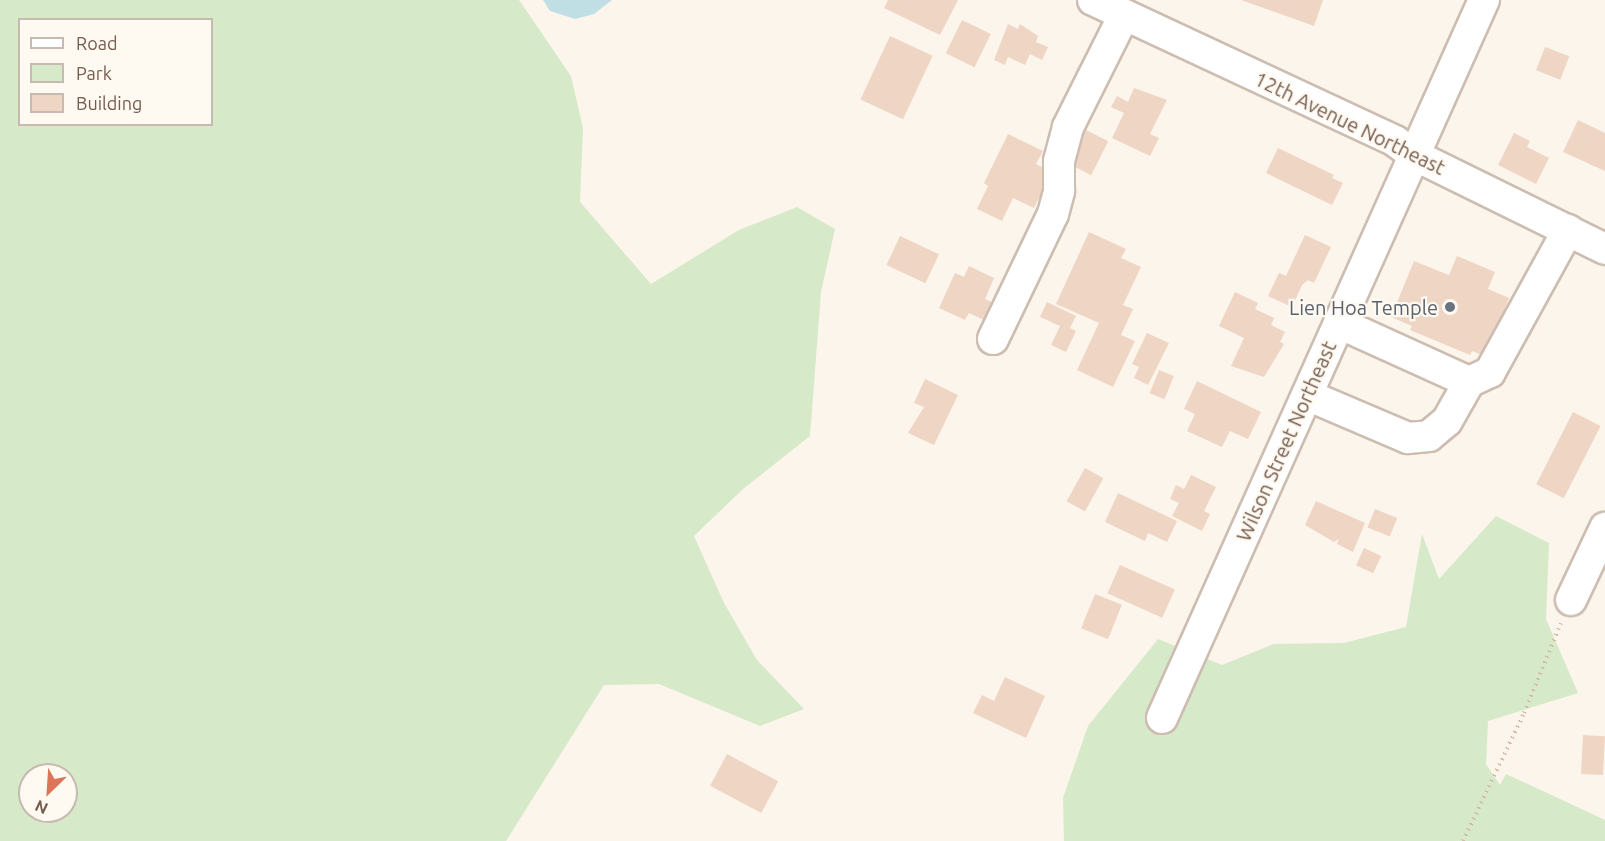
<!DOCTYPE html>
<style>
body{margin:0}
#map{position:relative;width:1605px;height:841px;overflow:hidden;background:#fcf5eb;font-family:Ubuntu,sans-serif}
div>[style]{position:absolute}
.green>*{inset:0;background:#d6e9c9}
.water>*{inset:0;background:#c0dfe5}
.building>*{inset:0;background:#efd5c4;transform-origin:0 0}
.path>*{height:4px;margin-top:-2px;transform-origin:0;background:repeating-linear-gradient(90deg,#d5b8a6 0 1.5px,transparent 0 6px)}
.roads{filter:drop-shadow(2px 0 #cdbdb1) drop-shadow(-2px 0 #cdbdb1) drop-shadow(0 2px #cdbdb1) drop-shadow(0 -2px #cdbdb1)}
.minor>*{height:30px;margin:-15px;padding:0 15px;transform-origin:15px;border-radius:15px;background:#fff}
.dots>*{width:16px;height:16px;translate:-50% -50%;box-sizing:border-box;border:3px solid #fef9f1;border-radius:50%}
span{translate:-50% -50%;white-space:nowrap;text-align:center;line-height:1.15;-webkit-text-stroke:4.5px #fef9f1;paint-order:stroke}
.street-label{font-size:20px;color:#755c4f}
.worship-label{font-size:20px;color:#5b616d}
.right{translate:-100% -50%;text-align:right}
.legend{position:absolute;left:18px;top:18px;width:195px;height:108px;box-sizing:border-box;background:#fef9f1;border:2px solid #c7bab0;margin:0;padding:8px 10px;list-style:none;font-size:18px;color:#755c4f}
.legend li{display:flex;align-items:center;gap:12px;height:30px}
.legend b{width:30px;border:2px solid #c7bab0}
.north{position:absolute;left:18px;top:763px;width:60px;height:60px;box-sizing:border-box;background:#fef9f1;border:2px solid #c7bab0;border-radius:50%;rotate:205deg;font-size:16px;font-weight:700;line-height:24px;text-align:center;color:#755c4f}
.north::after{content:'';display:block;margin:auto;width:21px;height:27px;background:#dd7558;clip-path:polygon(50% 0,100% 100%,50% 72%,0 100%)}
</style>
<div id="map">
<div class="green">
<i style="clip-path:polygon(evenodd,0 0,519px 0,571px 76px,583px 128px,580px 202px,651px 284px,739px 230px,797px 207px,835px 229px,821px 292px,810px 436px,743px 489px,694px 536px,724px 603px,757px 660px,804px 709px,760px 726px,659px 684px,604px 685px,506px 841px,0 841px,0 0,20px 20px,212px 20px,212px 124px,20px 124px,20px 20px,0 0,30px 775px,66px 775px,66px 811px,30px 811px,30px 775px)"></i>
<i style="clip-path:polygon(1496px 516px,1549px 543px,1546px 619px,1578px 693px,1488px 721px,1486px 764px,1500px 785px,1506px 774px,1605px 820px,1605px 841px,1064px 841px,1063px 798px,1088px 726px,1158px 639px,1222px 665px,1274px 644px,1344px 643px,1406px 627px,1422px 534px,1439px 579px)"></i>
</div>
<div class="water">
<i style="clip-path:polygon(543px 0,612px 0,594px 14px,575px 19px,550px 11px)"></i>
</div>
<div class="building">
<i style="clip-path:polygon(888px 0,958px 0,940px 35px,884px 8px)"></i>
<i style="clip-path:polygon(1241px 0,1323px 0,1314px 26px)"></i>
<i style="left:962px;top:20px;width:32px;height:37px;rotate:26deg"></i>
<i style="clip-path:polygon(1008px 24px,1018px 29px,1020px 24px,1038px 36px,1036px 42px,1048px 47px,1042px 60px,1030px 54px,1025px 65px,1008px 57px,1005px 65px,994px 60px)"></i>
<i style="left:890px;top:36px;width:47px;height:70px;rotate:25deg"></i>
<i style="left:1545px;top:47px;width:26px;height:25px;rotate:21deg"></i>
<i style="clip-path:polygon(1134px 88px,1167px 100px,1150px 134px,1159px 138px,1150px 156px,1112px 138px,1124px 113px,1111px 107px,1117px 96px,1128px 102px)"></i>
<i style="clip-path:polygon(1578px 120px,1605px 133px,1605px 171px,1563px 152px)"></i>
<i style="left:1086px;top:130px;width:25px;height:38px;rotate:27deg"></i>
<i style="clip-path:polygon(1514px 133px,1530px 141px,1527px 147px,1549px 158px,1536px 184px,1498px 165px)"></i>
<i style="clip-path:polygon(1008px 134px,1043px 151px,1036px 164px,1052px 172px,1034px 208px,1013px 198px,1002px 221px,977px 209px,988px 186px,984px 183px)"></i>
<i style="clip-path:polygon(1278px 148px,1334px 175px,1332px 178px,1343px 183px,1332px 205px,1266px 173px)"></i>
<i style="clip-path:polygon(1089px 232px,1126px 249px,1121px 258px,1141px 267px,1123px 305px,1133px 309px,1121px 335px,1135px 341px,1113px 387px,1077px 370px,1099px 323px,1056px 304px)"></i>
<i style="clip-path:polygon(1305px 235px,1331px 247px,1314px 283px,1308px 280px,1302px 285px,1292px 307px,1268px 296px,1279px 273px,1286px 276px)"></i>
<i style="left:900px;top:236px;width:43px;height:32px;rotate:25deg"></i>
<i style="clip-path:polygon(1457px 256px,1495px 272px,1488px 289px,1509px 298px,1485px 356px,1472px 351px,1470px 355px,1410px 330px,1412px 326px,1391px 317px,1414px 261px,1449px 275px)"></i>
<i style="clip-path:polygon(969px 266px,994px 278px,985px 299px,994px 303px,986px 321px,969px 313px,965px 320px,939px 308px,955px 273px,964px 277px)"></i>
<i style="clip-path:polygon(1235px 292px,1258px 303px,1255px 309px,1274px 318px,1271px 325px,1285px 332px,1280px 342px,1284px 344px,1264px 377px,1231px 366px,1244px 338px,1219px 326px)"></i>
<i style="clip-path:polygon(1047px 302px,1076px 316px,1070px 328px,1076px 331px,1066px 352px,1051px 345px,1060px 326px,1040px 317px)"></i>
<i style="clip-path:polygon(1147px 333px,1169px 343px,1148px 385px,1134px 378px,1139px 367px,1132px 364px)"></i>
<i style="left:1159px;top:370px;width:16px;height:25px;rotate:22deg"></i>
<i style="clip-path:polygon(925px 379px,958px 395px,934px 445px,908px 433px,924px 407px,914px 403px)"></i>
<i style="clip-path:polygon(1197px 381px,1261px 412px,1248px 439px,1230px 431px,1222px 447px,1187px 431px,1195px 414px,1184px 409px)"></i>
<i style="left:1573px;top:412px;width:31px;height:81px;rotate:27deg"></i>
<i style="left:1085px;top:468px;width:21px;height:38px;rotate:29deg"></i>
<i style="clip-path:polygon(1191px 475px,1216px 487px,1204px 511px,1210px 514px,1202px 531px,1172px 516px,1179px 503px,1170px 499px,1176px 485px,1184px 489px)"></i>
<i style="clip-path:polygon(1118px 493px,1177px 521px,1167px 542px,1148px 533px,1145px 541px,1105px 522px)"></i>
<i style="clip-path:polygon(1316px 501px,1365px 523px,1353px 552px,1337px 544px,1339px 539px,1334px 542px,1305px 525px)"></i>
<i style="left:1375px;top:509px;width:24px;height:20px;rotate:22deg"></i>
<i style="left:1364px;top:548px;width:19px;height:19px;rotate:25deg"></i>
<i style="left:1120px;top:565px;width:60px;height:31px;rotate:24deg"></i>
<i style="left:1095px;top:594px;width:29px;height:37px;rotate:22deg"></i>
<i style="clip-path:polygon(1005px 677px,1045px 696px,1026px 738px,973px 713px,982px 695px,994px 701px)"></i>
<i style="left:1583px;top:735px;width:22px;height:39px;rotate:3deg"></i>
<i style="left:727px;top:754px;width:58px;height:36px;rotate:28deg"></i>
</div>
<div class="path">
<i style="left:1463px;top:841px;width:142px;rotate:-64.5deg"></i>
<i style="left:1524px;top:713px;width:97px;rotate:-67.7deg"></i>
</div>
<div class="roads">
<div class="minor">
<i style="left:1093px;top:0;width:333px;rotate:25deg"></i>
<i style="left:1395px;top:141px;width:24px;rotate:36deg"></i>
<i style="left:1414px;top:155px;width:213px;rotate:26.2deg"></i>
<i style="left:1339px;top:323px;width:143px;rotate:24.4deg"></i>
<i style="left:1469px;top:382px;width:23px;rotate:-25deg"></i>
<i style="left:1490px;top:372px;width:162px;rotate:-61.2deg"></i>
<i style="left:993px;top:339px;width:139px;rotate:-64.4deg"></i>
<i style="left:1053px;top:214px;width:24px;rotate:-75deg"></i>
<i style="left:1059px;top:191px;width:30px;rotate:-90deg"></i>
<i style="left:1059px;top:161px;width:35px;rotate:-75deg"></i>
<i style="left:1068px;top:127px;width:125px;rotate:-63.4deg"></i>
<i style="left:1307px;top:395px;width:110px;rotate:23.1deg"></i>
<i style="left:1408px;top:438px;width:21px;rotate:-5deg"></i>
<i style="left:1429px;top:436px;width:23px;rotate:-40deg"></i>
<i style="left:1447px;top:421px;width:45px;rotate:-60.6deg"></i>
<i style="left:1571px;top:600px;width:80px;rotate:-64.7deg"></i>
<i style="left:1162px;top:718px;width:787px;rotate:-65.85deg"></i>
</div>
</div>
<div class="dots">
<i style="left:1450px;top:307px;background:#6b7280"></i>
</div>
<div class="street-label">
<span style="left:1350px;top:123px;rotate:26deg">12th Avenue Northeast</span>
<span style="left:1286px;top:441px;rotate:-66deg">Wilson Street Northeast</span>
</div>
<div class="worship-label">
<span class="right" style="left:1438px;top:307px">Lien Hoa Temple</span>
</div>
<ul class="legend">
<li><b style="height:8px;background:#fff"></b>Road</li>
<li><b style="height:16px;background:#d6e9c9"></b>Park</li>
<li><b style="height:16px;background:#efd5c4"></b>Building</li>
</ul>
<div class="north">N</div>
</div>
